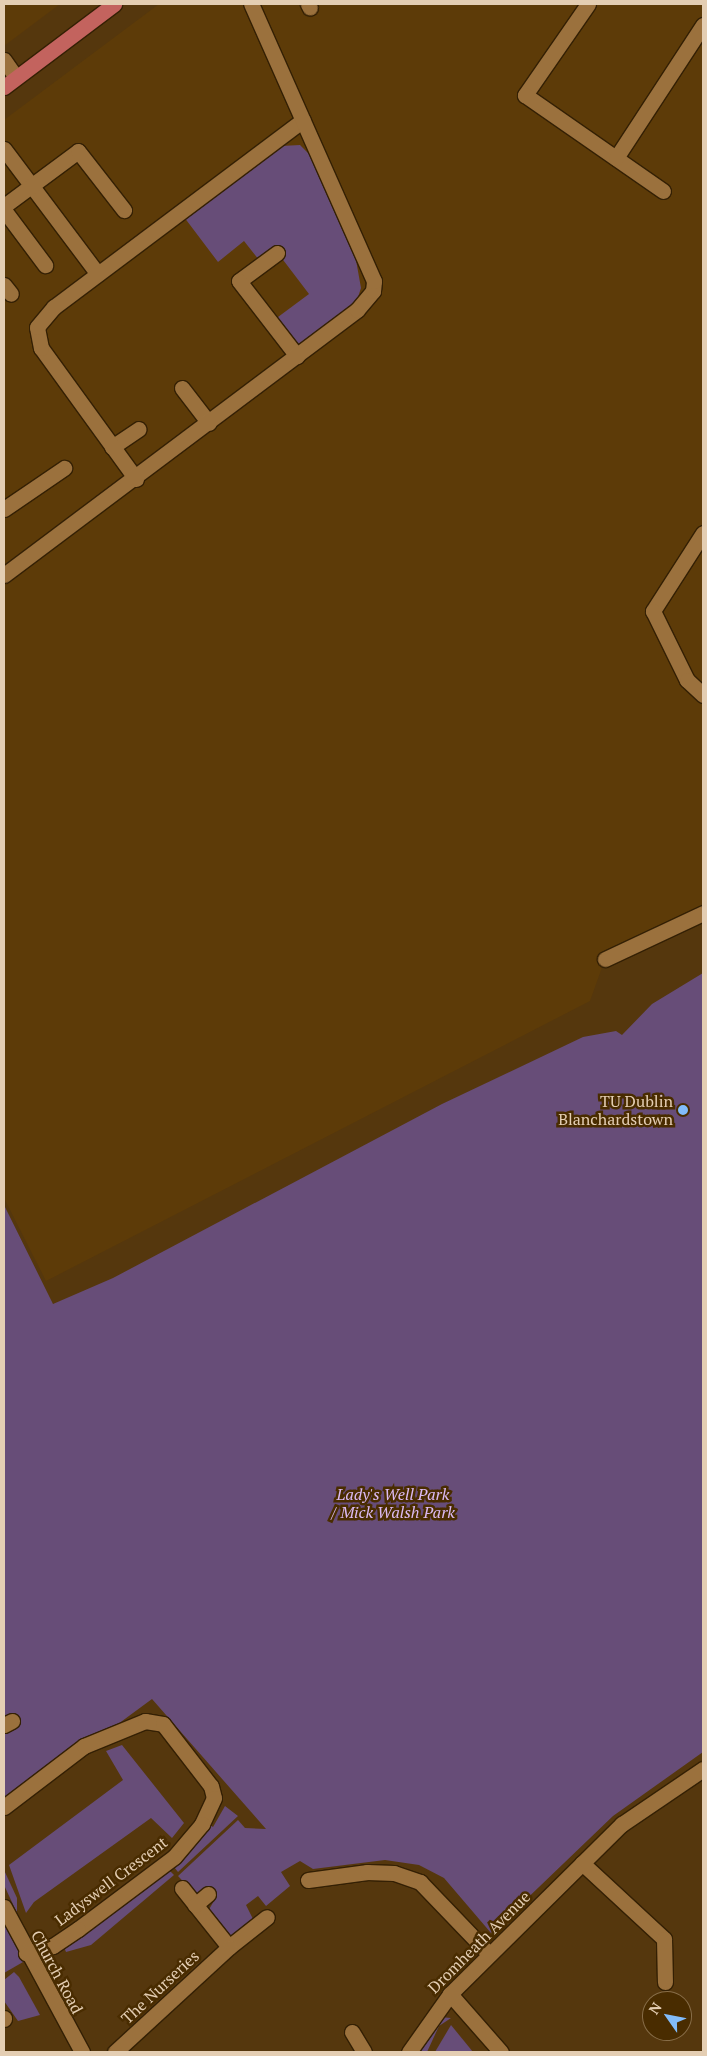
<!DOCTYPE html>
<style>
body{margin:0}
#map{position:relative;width:707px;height:2056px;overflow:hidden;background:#55370d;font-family:"PT Serif",serif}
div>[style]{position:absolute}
.built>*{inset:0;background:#5d3b08}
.green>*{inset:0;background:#674d78}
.roads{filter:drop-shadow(1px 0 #342004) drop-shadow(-1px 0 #342004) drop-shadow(0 1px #342004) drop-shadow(0 -1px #342004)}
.minor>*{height:15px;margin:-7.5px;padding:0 7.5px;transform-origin:7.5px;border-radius:7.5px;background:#9b713d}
.major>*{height:15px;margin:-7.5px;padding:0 7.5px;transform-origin:7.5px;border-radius:7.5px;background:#c3635e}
.dots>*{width:14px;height:14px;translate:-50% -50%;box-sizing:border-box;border:2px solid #492c00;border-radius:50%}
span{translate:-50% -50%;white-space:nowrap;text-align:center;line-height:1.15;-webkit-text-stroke:5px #492c00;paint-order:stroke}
.poi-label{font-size:16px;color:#e4ceb3}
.right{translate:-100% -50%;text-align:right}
.park-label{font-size:16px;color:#dbbaf3;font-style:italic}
.street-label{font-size:16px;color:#e4ceb3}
.frame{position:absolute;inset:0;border:5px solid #e4ceb3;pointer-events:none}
.north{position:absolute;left:642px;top:1991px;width:50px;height:50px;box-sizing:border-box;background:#492c00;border:1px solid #876d48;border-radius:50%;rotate:303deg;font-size:14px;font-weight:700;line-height:20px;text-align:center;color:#e4ceb3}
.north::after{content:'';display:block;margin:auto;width:18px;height:22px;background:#82bcfa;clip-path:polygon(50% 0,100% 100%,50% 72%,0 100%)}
</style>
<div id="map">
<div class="built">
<i style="clip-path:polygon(4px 4px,60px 4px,4px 46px)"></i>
<i style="clip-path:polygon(159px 4px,703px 4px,703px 913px,605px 959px,590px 1001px,46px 1281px,4px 1198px,4px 120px)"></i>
</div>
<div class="green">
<i style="clip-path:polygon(300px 145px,311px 156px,356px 260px,361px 288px,357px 300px,301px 344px,294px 343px,277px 323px,278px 317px,309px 294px,274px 248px,259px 260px,244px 241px,218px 262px,184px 217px,281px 146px)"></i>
<i style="clip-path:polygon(703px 973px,703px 1752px,613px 1816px,491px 1933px,444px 1878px,419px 1865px,385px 1860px,313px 1869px,300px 1861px,281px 1872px,290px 1886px,266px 1906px,258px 1896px,246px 1905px,253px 1919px,232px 1936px,223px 1933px,207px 1913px,215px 1899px,206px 1890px,195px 1894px,178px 1876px,238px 1820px,245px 1828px,266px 1829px,152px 1699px,4px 1808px,4px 1205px,53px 1304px,113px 1278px,442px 1104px,583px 1037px,616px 1031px,622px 1035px,652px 1004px)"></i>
<i style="clip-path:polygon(122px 1745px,184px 1823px,172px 1838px,151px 1818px,34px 1902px,26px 1913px,9px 1865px,123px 1780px,106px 1751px)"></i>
<i style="clip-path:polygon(225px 1806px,238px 1816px,178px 1872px,174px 1867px,210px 1825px,213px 1827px)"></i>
<i style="clip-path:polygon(4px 1870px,17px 1898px,17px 1913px,4px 1885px)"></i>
<i style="clip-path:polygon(169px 1870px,174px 1875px,91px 1945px,66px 1952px,64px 1947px)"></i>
<i style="clip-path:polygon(4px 1898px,30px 1958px,4px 1973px)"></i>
<i style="clip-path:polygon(14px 1972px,19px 1977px,40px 2015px,18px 2021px,4px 2001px,4px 1980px)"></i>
<i style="clip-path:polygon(440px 2017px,451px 2018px,439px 2026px,427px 2052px,418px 2052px)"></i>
<i style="clip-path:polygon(451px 2025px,473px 2052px,435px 2052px)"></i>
</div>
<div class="roads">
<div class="minor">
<i style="left:308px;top:4px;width:4px;rotate:63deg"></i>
<i style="left:588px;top:4px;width:111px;rotate:124.7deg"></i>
<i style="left:525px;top:95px;width:168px;rotate:34.8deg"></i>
<i style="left:4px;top:60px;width:21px;rotate:55deg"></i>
<i style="left:4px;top:149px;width:156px;rotate:53.1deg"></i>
<i style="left:616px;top:158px;width:159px;rotate:-56.8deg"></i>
<i style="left:4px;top:206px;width:92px;rotate:-36.6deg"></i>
<i style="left:78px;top:151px;width:75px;rotate:52.1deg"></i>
<i style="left:4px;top:210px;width:69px;rotate:53.3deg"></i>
<i style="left:277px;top:253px;width:47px;rotate:143.6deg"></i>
<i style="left:239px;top:281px;width:95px;rotate:52.3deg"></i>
<i style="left:4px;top:285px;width:11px;rotate:52deg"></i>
<i style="left:182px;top:388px;width:44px;rotate:52.4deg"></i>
<i style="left:112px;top:447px;width:32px;rotate:-34deg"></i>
<i style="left:136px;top:479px;width:162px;rotate:-125.9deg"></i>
<i style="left:41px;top:348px;width:21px;rotate:-101deg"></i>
<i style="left:37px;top:327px;width:26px;rotate:-50deg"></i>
<i style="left:54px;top:307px;width:311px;rotate:-36.9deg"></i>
<i style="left:4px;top:509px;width:73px;rotate:-34.3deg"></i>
<i style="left:703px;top:533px;width:93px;rotate:122.7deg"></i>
<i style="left:653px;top:611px;width:77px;rotate:63.8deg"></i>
<i style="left:687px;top:680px;width:22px;rotate:43deg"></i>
<i style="left:4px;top:575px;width:441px;rotate:-36.9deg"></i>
<i style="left:357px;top:310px;width:25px;rotate:-50deg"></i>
<i style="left:373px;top:291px;width:10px;rotate:-84deg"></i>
<i style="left:374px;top:281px;width:303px;rotate:-113.9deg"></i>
<i style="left:605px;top:959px;width:108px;rotate:-25.1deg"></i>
<i style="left:4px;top:1725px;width:9px;rotate:-27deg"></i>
<i style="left:4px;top:1807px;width:101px;rotate:-37.3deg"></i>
<i style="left:84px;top:1746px;width:66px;rotate:-22.3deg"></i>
<i style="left:145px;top:1721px;width:18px;rotate:9deg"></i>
<i style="left:163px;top:1724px;width:78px;rotate:52.3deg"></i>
<i style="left:211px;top:1786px;width:12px;rotate:76deg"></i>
<i style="left:214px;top:1798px;width:29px;rotate:115deg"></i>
<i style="left:202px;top:1824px;width:43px;rotate:130.3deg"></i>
<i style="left:174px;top:1857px;width:120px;rotate:143.1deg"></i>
<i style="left:78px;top:1929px;width:30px;rotate:146deg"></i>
<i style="left:53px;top:1946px;width:28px;rotate:165deg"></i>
<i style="left:582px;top:1863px;width:112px;rotate:42.8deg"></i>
<i style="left:664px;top:1939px;width:43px;rotate:88.7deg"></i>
<i style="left:308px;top:1880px;width:60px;rotate:-7.7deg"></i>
<i style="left:367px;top:1872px;width:27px;rotate:2deg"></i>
<i style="left:394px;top:1873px;width:28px;rotate:19deg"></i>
<i style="left:420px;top:1882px;width:100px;rotate:46.2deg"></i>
<i style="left:182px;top:1888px;width:75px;rotate:51.5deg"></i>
<i style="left:229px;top:1947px;width:48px;rotate:-38.3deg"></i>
<i style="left:195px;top:1905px;width:17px;rotate:-40deg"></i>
<i style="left:4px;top:1907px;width:165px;rotate:61.7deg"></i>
<i style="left:450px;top:1994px;width:77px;rotate:48.7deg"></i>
<i style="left:4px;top:2018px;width:1px;rotate:90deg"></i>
<i style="left:352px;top:2032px;width:23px;rotate:59deg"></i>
<i style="left:115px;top:2052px;width:155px;rotate:-42.6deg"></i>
<i style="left:409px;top:2052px;width:71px;rotate:-54.7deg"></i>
<i style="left:450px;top:1994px;width:242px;rotate:-44.7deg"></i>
<i style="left:622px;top:1824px;width:98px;rotate:-34.2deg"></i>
</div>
<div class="major">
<i style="left:4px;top:87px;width:138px;rotate:-37deg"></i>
</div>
</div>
<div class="dots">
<i style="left:683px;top:1110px;background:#82bcfa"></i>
</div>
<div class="poi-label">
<span class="right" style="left:673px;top:1110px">TU Dublin<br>Blanchardstown</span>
</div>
<div class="park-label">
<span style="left:393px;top:1503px">Lady's Well Park<br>/ Mick Walsh Park</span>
</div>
<div class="street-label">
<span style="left:111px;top:1881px;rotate:-37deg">Ladyswell Crescent</span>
<span style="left:479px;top:1942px;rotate:-45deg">Dromheath Avenue</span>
<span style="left:57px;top:1972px;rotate:62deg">Church Road</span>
<span style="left:160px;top:1987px;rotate:-43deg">The Nurseries</span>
</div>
<div class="frame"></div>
<div class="north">N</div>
</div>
